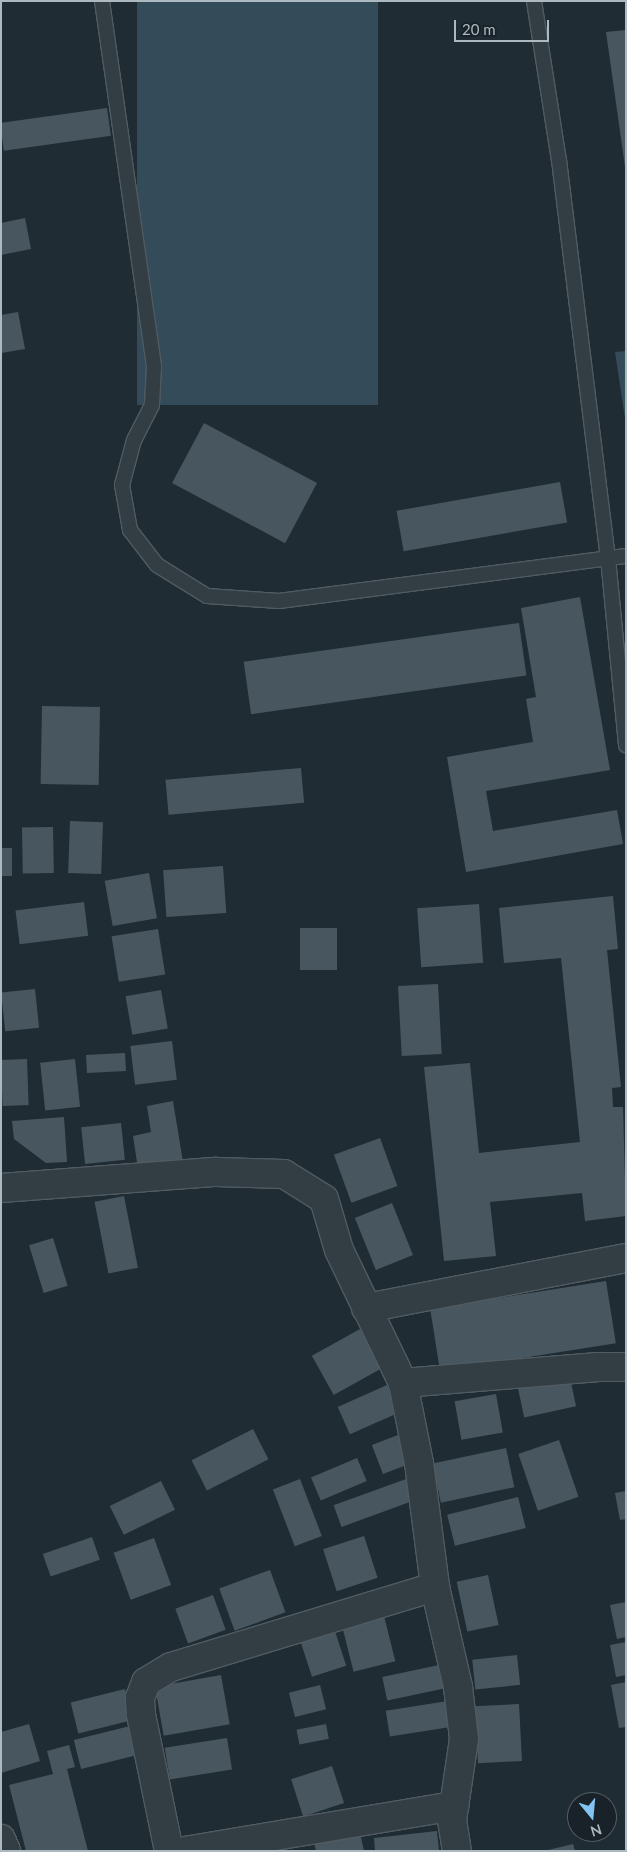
<!DOCTYPE html>
<style>
body{margin:0}
#map{position:relative;width:627px;height:1852px;overflow:hidden;background:#202c33;font-family:Lato,sans-serif}
div>[style]{position:absolute}
.water>*{inset:0;background:#344b5a;transform-origin:0 0}
.building>*{inset:0;background:#48575f;transform-origin:0 0}
.roads{filter:drop-shadow(1px 0 #505b62) drop-shadow(-1px 0 #505b62) drop-shadow(0 1px #505b62) drop-shadow(0 -1px #505b62)}
.lane>*{height:14px;margin:-7px;padding:0 7px;transform-origin:7px;border-radius:7px;background:#333d44}
.street>*{height:28px;margin:-14px;padding:0 14px;transform-origin:14px;border-radius:14px;background:#333d44}
span{translate:-50% -50%;white-space:nowrap;text-align:center;line-height:1.15;-webkit-text-stroke:5px #182228;paint-order:stroke}
.frame{position:absolute;inset:0;border:2px solid #acb9c1;pointer-events:none}
.north{position:absolute;left:567px;top:1792px;width:50px;height:50px;box-sizing:border-box;background:#182228;border:1px solid #535e65;border-radius:50%;rotate:163deg;font-size:14px;font-weight:700;line-height:20px;text-align:center;color:#acb9c1}
.north::after{content:'';display:block;margin:auto;width:18px;height:22px;background:#82c3f1;clip-path:polygon(50% 0,100% 100%,50% 72%,0 100%)}
.scale{position:absolute;left:454px;top:20px;width:95px;height:22px;box-sizing:border-box;border:2px solid #acb9c1;border-top:0;padding-left:6px;font-size:15px;line-height:18px;white-space:nowrap;color:#acb9c1;-webkit-text-stroke:4px #182228;paint-order:stroke}
</style>
<div id="map">
<div class="water">
<i style="left:137px;top:1px;width:241px;height:404px"></i>
<i style="clip-path:polygon(626px 351px,626px 425px,615px 352px)"></i>
</div>
<div class="building">
<i style="clip-path:polygon(626px 30px,626px 167px,625px 167px,606px 32px)"></i>
<i style="left:107px;top:108px;width:28px;height:108px;rotate:82deg"></i>
<i style="clip-path:polygon(25px 218px,31px 249px,1px 255px,1px 223px)"></i>
<i style="clip-path:polygon(18px 312px,25px 349px,1px 353px,1px 315px)"></i>
<i style="left:204px;top:423px;width:128px;height:68px;rotate:28deg"></i>
<i style="left:560px;top:482px;width:41px;height:166px;rotate:80deg"></i>
<i style="clip-path:polygon(580px 597px,610px 770px,486px 791px,493px 831px,617px 810px,623px 844px,466px 872px,447px 757px,533px 742px,526px 699px,536px 697px,521px 608px)"></i>
<i style="left:519px;top:623px;width:53px;height:278px;rotate:82deg"></i>
<i style="left:42px;top:706px;width:58px;height:78px;rotate:1deg"></i>
<i style="left:301px;top:768px;width:35px;height:136px;rotate:85deg"></i>
<i style="left:70px;top:821px;width:33px;height:52px;rotate:2deg"></i>
<i style="left:53px;top:827px;width:46px;height:31px;rotate:89deg"></i>
<i style="left:1px;top:848px;width:11px;height:28px"></i>
<i style="left:223px;top:866px;width:47px;height:60px;rotate:86deg"></i>
<i style="left:149px;top:873px;width:46px;height:45px;rotate:80deg"></i>
<i style="clip-path:polygon(613px 896px,618px 949px,607px 950px,621px 1087px,612px 1088px,613px 1107px,623px 1107px,626px 1216px,585px 1221px,582px 1193px,490px 1202px,496px 1256px,444px 1261px,424px 1067px,470px 1063px,479px 1153px,580px 1142px,561px 958px,504px 963px,499px 908px)"></i>
<i style="left:84px;top:902px;width:34px;height:69px;rotate:83deg"></i>
<i style="left:479px;top:904px;width:59px;height:62px;rotate:86deg"></i>
<i style="left:300px;top:928px;width:37px;height:42px"></i>
<i style="left:158px;top:929px;width:46px;height:47px;rotate:81deg"></i>
<i style="left:438px;top:984px;width:70px;height:40px;rotate:87deg"></i>
<i style="left:35px;top:989px;width:39px;height:34px;rotate:84deg"></i>
<i style="left:161px;top:990px;width:39px;height:36px;rotate:80deg"></i>
<i style="left:172px;top:1041px;width:39px;height:42px;rotate:83deg"></i>
<i style="left:125px;top:1053px;width:18px;height:39px;rotate:87deg"></i>
<i style="left:27px;top:1059px;width:46px;height:26px;rotate:88deg"></i>
<i style="left:75px;top:1059px;width:48px;height:35px;rotate:84deg"></i>
<i style="clip-path:polygon(173px 1101px,183px 1162px,138px 1169px,133px 1136px,151px 1132px,147px 1106px)"></i>
<i style="clip-path:polygon(64px 1117px,67px 1162px,46px 1163px,14px 1139px,12px 1121px)"></i>
<i style="left:121px;top:1123px;width:37px;height:40px;rotate:84deg"></i>
<i style="left:380px;top:1138px;width:51px;height:49px;rotate:70deg"></i>
<i style="left:124px;top:1196px;width:73px;height:30px;rotate:79deg"></i>
<i style="left:392px;top:1203px;width:56px;height:40px;rotate:68deg"></i>
<i style="left:53px;top:1238px;width:50px;height:25px;rotate:73deg"></i>
<i style="left:606px;top:1281px;width:63px;height:178px;rotate:81deg"></i>
<i style="left:360px;top:1329px;width:45px;height:55px;rotate:61deg"></i>
<i style="left:570px;top:1378px;width:29px;height:53px;rotate:78deg"></i>
<i style="left:387px;top:1385px;width:30px;height:54px;rotate:66deg"></i>
<i style="left:496px;top:1394px;width:39px;height:42px;rotate:80deg"></i>
<i style="left:253px;top:1429px;width:34px;height:69px;rotate:63deg"></i>
<i style="left:398px;top:1435px;width:31px;height:28px;rotate:69deg"></i>
<i style="left:559px;top:1440px;width:60px;height:43px;rotate:71deg"></i>
<i style="left:506px;top:1448px;width:40px;height:75px;rotate:78deg"></i>
<i style="left:357px;top:1458px;width:25px;height:50px;rotate:67deg"></i>
<i style="left:300px;top:1479px;width:61px;height:29px;rotate:69deg"></i>
<i style="left:406px;top:1479px;width:23px;height:77px;rotate:70deg"></i>
<i style="left:161px;top:1481px;width:32px;height:57px;rotate:64deg"></i>
<i style="clip-path:polygon(626px 1491px,626px 1519px,620px 1520px,615px 1493px)"></i>
<i style="left:518px;top:1497px;width:32px;height:73px;rotate:76deg"></i>
<i style="left:364px;top:1536px;width:44px;height:43px;rotate:72deg"></i>
<i style="left:92px;top:1537px;width:24px;height:52px;rotate:71deg"></i>
<i style="left:154px;top:1538px;width:50px;height:43px;rotate:70deg"></i>
<i style="left:270px;top:1570px;width:45px;height:54px;rotate:70deg"></i>
<i style="left:488px;top:1575px;width:51px;height:32px;rotate:78deg"></i>
<i style="left:213px;top:1595px;width:37px;height:40px;rotate:70deg"></i>
<i style="clip-path:polygon(626px 1602px,626px 1637px,617px 1639px,610px 1605px)"></i>
<i style="left:382px;top:1608px;width:55px;height:43px;rotate:76deg"></i>
<i style="left:332px;top:1622px;width:46px;height:36px;rotate:72deg"></i>
<i style="clip-path:polygon(626px 1642px,626px 1675px,616px 1677px,610px 1645px)"></i>
<i style="left:517px;top:1655px;width:30px;height:45px;rotate:84deg"></i>
<i style="left:439px;top:1665px;width:24px;height:58px;rotate:78deg"></i>
<i style="left:221px;top:1675px;width:50px;height:67px;rotate:80deg"></i>
<i style="clip-path:polygon(626px 1682px,626px 1727px,619px 1728px,611px 1685px)"></i>
<i style="left:320px;top:1685px;width:25px;height:32px;rotate:76deg"></i>
<i style="left:125px;top:1689px;width:32px;height:56px;rotate:76deg"></i>
<i style="left:448px;top:1701px;width:26px;height:63px;rotate:81deg"></i>
<i style="left:519px;top:1704px;width:57px;height:44px;rotate:87deg"></i>
<i style="clip-path:polygon(29px 1724px,40px 1761px,1px 1773px,1px 1732px)"></i>
<i style="left:326px;top:1724px;width:15px;height:30px;rotate:79deg"></i>
<i style="left:134px;top:1725px;width:30px;height:62px;rotate:76deg"></i>
<i style="left:227px;top:1738px;width:32px;height:63px;rotate:81deg"></i>
<i style="clip-path:polygon(69px 1745px,75px 1767px,67px 1769px,88px 1851px,26px 1851px,9px 1785px,53px 1774px,47px 1751px)"></i>
<i style="left:332px;top:1766px;width:39px;height:43px;rotate:72deg"></i>
<i style="clip-path:polygon(359px 1828px,364px 1851px,316px 1851px,313px 1838px)"></i>
<i style="clip-path:polygon(437px 1831px,439px 1851px,375px 1851px,374px 1838px)"></i>
<i style="clip-path:polygon(573px 1844px,575px 1851px,549px 1851px,548px 1850px)"></i>
</div>
<div class="roads">
<div class="lane">
<i style="left:102px;top:1px;width:369px;rotate:81.9deg"></i>
<i style="left:154px;top:366px;width:39px;rotate:93deg"></i>
<i style="left:152px;top:405px;width:39px;rotate:117deg"></i>
<i style="left:134px;top:440px;width:47px;rotate:104.9deg"></i>
<i style="left:122px;top:485px;width:46px;rotate:79.9deg"></i>
<i style="left:130px;top:530px;width:44px;rotate:52.4deg"></i>
<i style="left:157px;top:565px;width:59px;rotate:31.8deg"></i>
<i style="left:207px;top:596px;width:72px;rotate:4deg"></i>
<i style="left:279px;top:601px;width:350px;rotate:-7.4deg"></i>
<i style="left:534px;top:1px;width:161px;rotate:81.1deg"></i>
<i style="left:559px;top:160px;width:401px;rotate:83deg"></i>
<i style="left:608px;top:558px;width:188px;rotate:84.5deg"></i>
</div>
<div class="street">
<i style="left:1px;top:1188px;width:216px;rotate:-4.3deg"></i>
<i style="left:216px;top:1172px;width:68px;rotate:1.7deg"></i>
<i style="left:284px;top:1174px;width:47px;rotate:32deg"></i>
<i style="left:324px;top:1199px;width:53px;rotate:73.6deg"></i>
<i style="left:339px;top:1250px;width:148px;rotate:64.3deg"></i>
<i style="left:403px;top:1383px;width:82px;rotate:78.7deg"></i>
<i style="left:419px;top:1463px;width:125px;rotate:82.6deg"></i>
<i style="left:435px;top:1587px;width:103px;rotate:77deg"></i>
<i style="left:458px;top:1687px;width:52px;rotate:83.4deg"></i>
<i style="left:464px;top:1739px;width:82px;rotate:98.4deg"></i>
<i style="left:452px;top:1820px;width:31px;rotate:81deg"></i>
<i style="left:366px;top:1308px;width:265px;rotate:-10.9deg"></i>
<i style="left:403px;top:1383px;width:196px;rotate:-4.7deg"></i>
<i style="left:598px;top:1367px;width:28px"></i>
<i style="left:1px;top:1839px;width:13px;rotate:67deg"></i>
<i style="left:169px;top:1851px;width:140px;rotate:-101.6deg"></i>
<i style="left:141px;top:1714px;width:16px;rotate:-94deg"></i>
<i style="left:140px;top:1698px;width:17px;rotate:-69deg"></i>
<i style="left:146px;top:1682px;width:29px;rotate:-31deg"></i>
<i style="left:171px;top:1667px;width:276px;rotate:-16.9deg"></i>
<i style="left:185px;top:1851px;width:273px;rotate:-9.5deg"></i>
</div>
</div>
<div class="frame"></div>
<div class="north">N</div>
<div class="scale">20 m</div>
</div>
